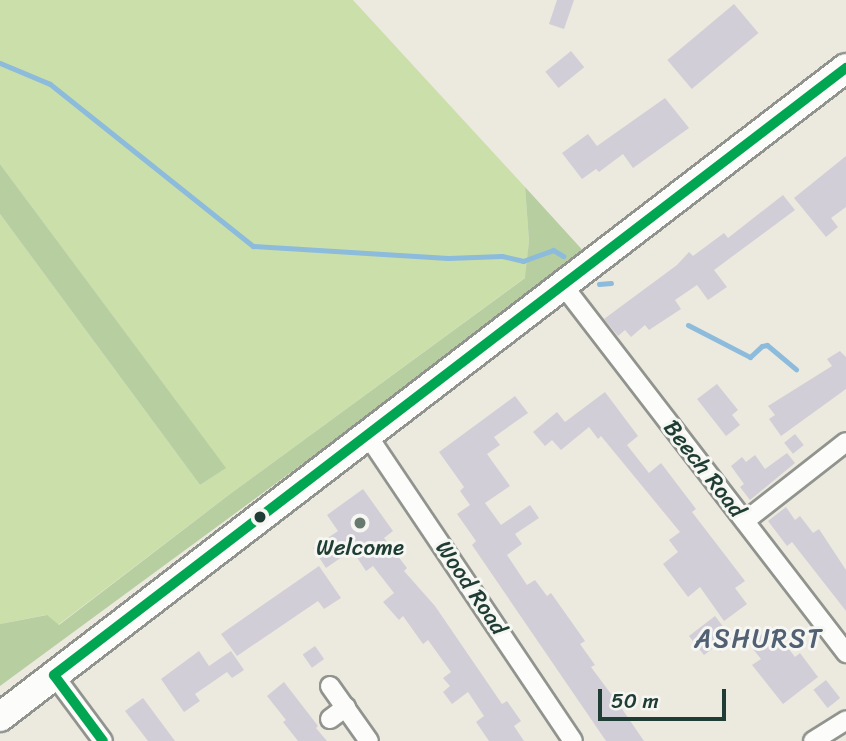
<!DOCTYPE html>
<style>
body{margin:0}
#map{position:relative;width:846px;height:741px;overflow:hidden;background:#ece9df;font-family:Sriracha,sans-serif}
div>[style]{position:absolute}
.green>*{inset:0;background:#cbdfab}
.forest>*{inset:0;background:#b7cea1}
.stream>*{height:5px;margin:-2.5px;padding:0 2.5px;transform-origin:2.5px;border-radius:2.5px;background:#8cbbdb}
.building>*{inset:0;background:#d2ced7;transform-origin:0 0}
.roads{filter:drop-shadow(2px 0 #91948e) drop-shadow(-2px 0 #91948e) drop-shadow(0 2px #91948e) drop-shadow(0 -2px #91948e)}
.minor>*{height:18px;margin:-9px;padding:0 9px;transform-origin:9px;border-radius:9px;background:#fcfcfa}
.primary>*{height:28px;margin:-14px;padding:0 14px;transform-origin:14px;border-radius:14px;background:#fcfcfa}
.bus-1>*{height:10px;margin:-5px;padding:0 5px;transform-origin:5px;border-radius:5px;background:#00a651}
.dots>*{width:19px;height:19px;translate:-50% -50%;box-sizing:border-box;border:4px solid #f6f6f2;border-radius:50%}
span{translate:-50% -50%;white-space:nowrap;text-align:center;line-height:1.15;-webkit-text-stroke:6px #f6f6f2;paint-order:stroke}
.street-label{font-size:23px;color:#1f3d34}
.poi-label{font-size:23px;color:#1f3d34}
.quarter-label{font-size:26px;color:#516072;letter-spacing:2px}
.scale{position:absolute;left:598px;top:689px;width:128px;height:32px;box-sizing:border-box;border:4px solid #1f3d34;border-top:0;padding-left:9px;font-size:21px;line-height:24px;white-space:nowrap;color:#1f3d34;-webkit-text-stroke:5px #f6f6f2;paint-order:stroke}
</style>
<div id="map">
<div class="green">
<i style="clip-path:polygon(0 0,353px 0,525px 187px,529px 241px,526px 277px,230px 494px,58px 625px,46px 615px,0 624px,0 214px,200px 485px,225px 468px,0 164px)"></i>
</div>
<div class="forest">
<i style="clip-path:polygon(0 164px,226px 468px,200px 485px,0 214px)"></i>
<i style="clip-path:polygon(525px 187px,587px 255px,0 686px,0 624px,47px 615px,59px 625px,230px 494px,525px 278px,529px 241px)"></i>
</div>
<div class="stream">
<i style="left:0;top:63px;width:54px;rotate:22.8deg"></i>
<i style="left:50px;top:84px;width:260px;rotate:38.6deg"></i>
<i style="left:253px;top:246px;width:195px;rotate:3.5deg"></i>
<i style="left:448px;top:258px;width:54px;rotate:-2.1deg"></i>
<i style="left:502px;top:256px;width:22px;rotate:13deg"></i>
<i style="left:523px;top:261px;width:32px;rotate:-20deg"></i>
<i style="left:553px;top:250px;width:12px;rotate:31deg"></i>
<i style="left:599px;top:284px;width:12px;rotate:-5deg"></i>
<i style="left:688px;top:325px;width:70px;rotate:27.3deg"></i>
<i style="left:750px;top:357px;width:16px;rotate:-43deg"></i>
<i style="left:762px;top:346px;width:5px;rotate:-11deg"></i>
<i style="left:767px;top:345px;width:38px;rotate:40deg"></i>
</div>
<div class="building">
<i style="clip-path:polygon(557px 0,574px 0,564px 29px,549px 24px)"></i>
<i style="left:734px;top:4px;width:38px;height:87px;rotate:50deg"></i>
<i style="left:571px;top:51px;width:21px;height:33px;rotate:51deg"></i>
<i style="clip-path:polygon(665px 98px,689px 128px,633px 168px,623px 154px,599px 172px,596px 169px,582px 179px,562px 153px,588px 134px,597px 146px)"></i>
<i style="clip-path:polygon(846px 156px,846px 207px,831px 218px,838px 227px,826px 237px,794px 198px)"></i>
<i style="clip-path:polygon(783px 195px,795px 210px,714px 270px,727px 287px,708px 300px,697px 285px,675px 300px,681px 309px,649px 330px,645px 325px,631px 337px,625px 330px,618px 336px,604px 319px,677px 265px,689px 252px,693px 256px,724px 233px,728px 238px)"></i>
<i style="clip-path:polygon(840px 351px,846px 357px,846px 389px,781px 436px,769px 419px,775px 415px,768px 406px,832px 366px,827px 359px)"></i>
<i style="clip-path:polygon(717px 384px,738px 410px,732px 415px,740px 425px,726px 436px,697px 399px)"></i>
<i style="clip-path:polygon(605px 392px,638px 436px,627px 445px,649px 473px,661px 463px,696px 509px,692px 512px,745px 581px,735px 588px,747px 604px,724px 621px,700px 587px,688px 597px,663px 564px,678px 552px,669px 540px,680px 532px,601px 436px,598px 439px,589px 427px,561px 450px,552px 440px,545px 446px,533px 432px,557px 412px,565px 422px)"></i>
<i style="clip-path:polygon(515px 396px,528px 413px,494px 437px,500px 445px,487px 454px,510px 486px,485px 503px,501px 525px,530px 505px,539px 518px,515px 534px,522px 544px,507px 555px,527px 585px,535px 580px,547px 596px,551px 593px,585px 641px,580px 644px,595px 665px,591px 667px,611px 694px,616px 691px,625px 702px,620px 706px,644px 741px,606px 741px,472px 545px,476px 541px,457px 514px,470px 505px,460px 491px,464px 487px,439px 452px)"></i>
<i style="left:795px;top:434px;width:14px;height:14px;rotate:51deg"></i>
<i style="clip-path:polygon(787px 453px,795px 463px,750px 500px,740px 487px,744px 484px,731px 466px,742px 457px,746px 462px,755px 455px,765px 469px)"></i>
<i style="clip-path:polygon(363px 489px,393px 531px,384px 538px,407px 568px,404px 571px,435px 606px,502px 704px,507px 701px,521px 721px,514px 726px,524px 741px,489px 741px,476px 722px,484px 716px,468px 692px,452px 704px,443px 692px,450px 686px,443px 678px,451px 672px,428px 640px,423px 644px,403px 616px,399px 620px,383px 602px,394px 593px,373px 566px,366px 571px,352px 550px,326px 568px,313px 548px,338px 531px,327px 515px)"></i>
<i style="clip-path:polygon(786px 507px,795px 520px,800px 516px,813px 533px,819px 529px,846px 570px,846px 611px,792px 542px,787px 546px,768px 521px)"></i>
<i style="clip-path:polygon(319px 566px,341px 598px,324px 609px,318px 601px,237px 656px,221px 634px)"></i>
<i style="clip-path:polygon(715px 616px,734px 641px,720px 652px,716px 646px,704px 655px,689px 636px)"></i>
<i style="clip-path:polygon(772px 627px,795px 657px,800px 653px,818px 677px,783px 704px,752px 665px,761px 659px,749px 644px)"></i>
<i style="left:315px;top:646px;width:16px;height:15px;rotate:55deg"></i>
<i style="clip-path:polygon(199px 651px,209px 666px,231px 651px,244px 670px,232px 678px,227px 672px,195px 694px,200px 701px,184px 712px,161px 679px)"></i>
<i style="left:826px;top:680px;width:23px;height:16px;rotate:52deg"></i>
<i style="clip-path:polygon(284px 682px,318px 726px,316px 728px,327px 741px,298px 741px,283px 722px,286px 720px,267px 696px)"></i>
<i style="clip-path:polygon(143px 698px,175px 741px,148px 741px,125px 711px)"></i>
</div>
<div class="roads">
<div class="minor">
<i style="left:562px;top:284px;width:466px;rotate:52.4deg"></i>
<i style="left:368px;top:436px;width:367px;rotate:56.1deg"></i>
<i style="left:745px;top:521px;width:128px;rotate:-38deg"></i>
<i style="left:54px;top:675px;width:82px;rotate:53.4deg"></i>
<i style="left:330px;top:686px;width:67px;rotate:54.7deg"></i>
<i style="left:330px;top:719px;width:20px;rotate:-37deg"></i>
<i style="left:813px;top:741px;width:39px;rotate:-32deg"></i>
</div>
<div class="primary">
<i style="left:0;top:717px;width:1066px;rotate:-37.49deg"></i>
</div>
</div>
<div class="bus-1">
<i style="left:103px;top:741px;width:82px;rotate:-126.6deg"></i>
<i style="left:54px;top:675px;width:998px;rotate:-37.47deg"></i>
</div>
<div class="dots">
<i style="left:260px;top:517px;background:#1f3d34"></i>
<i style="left:360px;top:523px;background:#677970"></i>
</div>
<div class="street-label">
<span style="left:704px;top:469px;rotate:52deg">Beech Road</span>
<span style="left:471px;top:588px;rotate:56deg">Wood Road</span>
</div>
<div class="poi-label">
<span style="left:360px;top:548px">Welcome</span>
</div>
<div class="quarter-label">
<span style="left:759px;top:639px">ASHURST</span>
</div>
<div class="scale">50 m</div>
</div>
